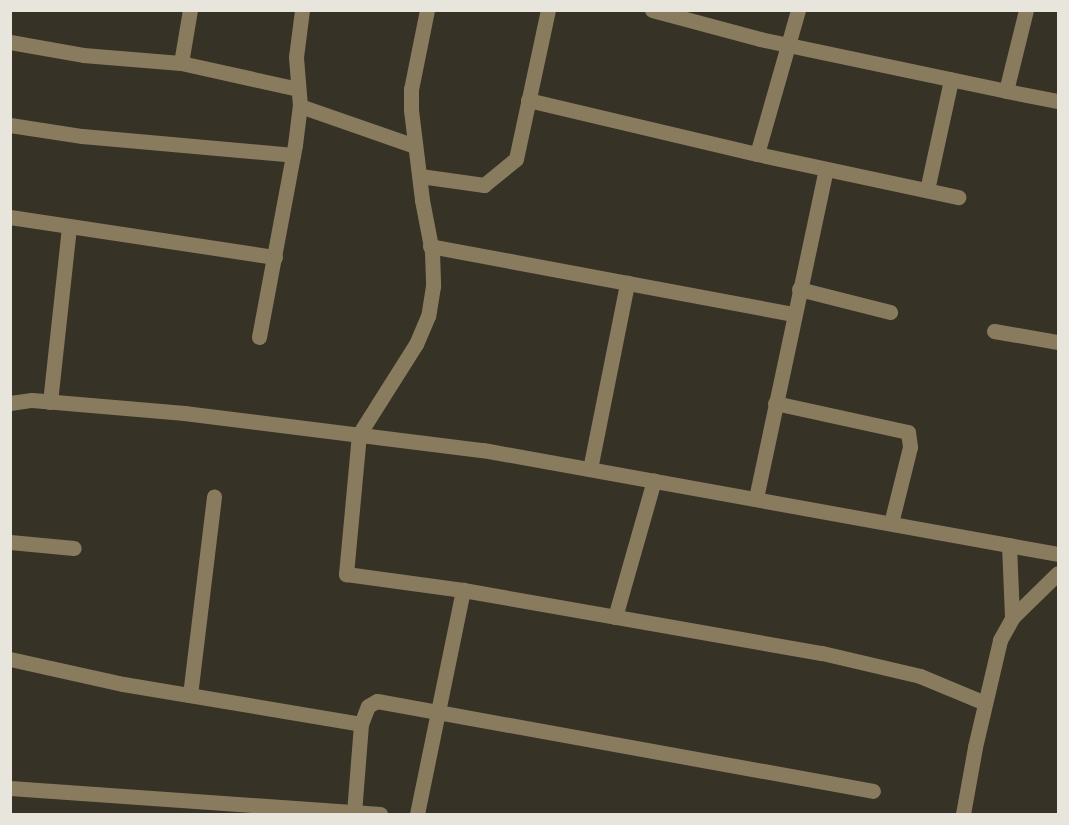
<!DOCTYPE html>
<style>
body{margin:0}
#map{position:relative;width:1069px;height:825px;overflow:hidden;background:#373226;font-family:"DejaVu Sans",sans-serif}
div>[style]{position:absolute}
.minor>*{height:15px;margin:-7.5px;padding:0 7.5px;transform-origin:7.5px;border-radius:7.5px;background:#897b5d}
span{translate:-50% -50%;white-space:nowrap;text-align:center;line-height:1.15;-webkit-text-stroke:6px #1c1a14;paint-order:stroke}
.frame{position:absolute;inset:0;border:12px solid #e8e5dd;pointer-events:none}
</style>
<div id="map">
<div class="minor">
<i style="left:427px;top:10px;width:81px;rotate:101.4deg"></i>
<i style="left:411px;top:89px;width:21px;rotate:90deg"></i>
<i style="left:411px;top:110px;width:91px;rotate:83deg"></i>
<i style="left:422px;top:200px;width:53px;rotate:79.1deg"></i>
<i style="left:432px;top:252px;width:34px;rotate:88deg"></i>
<i style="left:433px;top:286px;width:30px;rotate:99deg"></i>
<i style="left:428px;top:316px;width:30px;rotate:113deg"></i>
<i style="left:416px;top:344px;width:107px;rotate:122.3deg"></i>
<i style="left:359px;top:434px;width:141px;rotate:95.3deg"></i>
<i style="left:346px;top:574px;width:118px;rotate:7.8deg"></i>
<i style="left:652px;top:10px;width:112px;rotate:15deg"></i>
<i style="left:760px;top:39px;width:251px;rotate:11.9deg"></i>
<i style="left:1026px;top:10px;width:83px;rotate:103.9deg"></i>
<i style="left:1006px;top:91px;width:53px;rotate:10.9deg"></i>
<i style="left:10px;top:42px;width:74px;rotate:10.1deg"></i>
<i style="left:83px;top:55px;width:98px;rotate:4.7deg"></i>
<i style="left:181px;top:63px;width:120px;rotate:12.5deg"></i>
<i style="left:181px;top:63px;width:54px;rotate:-80.4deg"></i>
<i style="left:528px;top:100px;width:235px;rotate:13.3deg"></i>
<i style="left:757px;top:154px;width:206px;rotate:12.1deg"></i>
<i style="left:300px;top:106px;width:122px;rotate:19.2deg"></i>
<i style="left:10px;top:125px;width:73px;rotate:8.7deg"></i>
<i style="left:82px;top:136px;width:212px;rotate:5.1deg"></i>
<i style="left:757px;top:154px;width:150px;rotate:-74.1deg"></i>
<i style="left:420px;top:176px;width:65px;rotate:8deg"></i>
<i style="left:484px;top:185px;width:41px;rotate:-39.1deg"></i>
<i style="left:516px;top:159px;width:152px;rotate:-77.9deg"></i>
<i style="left:927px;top:190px;width:113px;rotate:-77.7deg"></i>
<i style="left:10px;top:217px;width:268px;rotate:8.6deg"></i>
<i style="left:430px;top:246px;width:370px;rotate:10.6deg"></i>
<i style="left:799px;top:289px;width:94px;rotate:14.2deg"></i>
<i style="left:994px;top:331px;width:65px;rotate:9.8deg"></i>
<i style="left:259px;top:337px;width:195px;rotate:-79.4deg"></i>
<i style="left:295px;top:145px;width:39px;rotate:-83deg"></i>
<i style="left:300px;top:106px;width:49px;rotate:-94.7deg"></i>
<i style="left:296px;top:57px;width:47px;rotate:-82.7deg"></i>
<i style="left:50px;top:402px;width:177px;rotate:-83.8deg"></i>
<i style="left:10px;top:403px;width:22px;rotate:-8deg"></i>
<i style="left:32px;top:400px;width:153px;rotate:4.9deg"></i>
<i style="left:184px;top:413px;width:301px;rotate:7.1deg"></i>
<i style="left:483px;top:450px;width:584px;rotate:10.25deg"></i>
<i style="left:775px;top:403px;width:136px;rotate:12.3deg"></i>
<i style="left:908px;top:432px;width:15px;rotate:82deg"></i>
<i style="left:910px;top:447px;width:78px;rotate:104deg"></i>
<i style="left:590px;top:469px;width:190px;rotate:-78.7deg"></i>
<i style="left:756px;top:498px;width:336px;rotate:-78deg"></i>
<i style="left:10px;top:542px;width:64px;rotate:5.4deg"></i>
<i style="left:1009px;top:545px;width:73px;rotate:87.6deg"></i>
<i style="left:615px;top:617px;width:142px;rotate:-74.1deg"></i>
<i style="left:10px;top:659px;width:116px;rotate:12.5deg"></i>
<i style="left:123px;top:684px;width:241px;rotate:9.5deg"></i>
<i style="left:190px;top:695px;width:200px;rotate:-83.1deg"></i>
<i style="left:10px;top:788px;width:371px;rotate:4deg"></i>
<i style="left:354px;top:813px;width:89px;rotate:-85.5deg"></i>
<i style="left:361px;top:724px;width:19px;rotate:-69deg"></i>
<i style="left:368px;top:706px;width:10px;rotate:-29deg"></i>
<i style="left:377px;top:701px;width:504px;rotate:10.28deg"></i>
<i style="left:417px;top:814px;width:229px;rotate:-78.4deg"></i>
<i style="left:463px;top:590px;width:364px;rotate:10deg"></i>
<i style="left:822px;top:653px;width:101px;rotate:13.2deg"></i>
<i style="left:920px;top:676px;width:70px;rotate:22.6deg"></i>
<i style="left:963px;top:814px;width:68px;rotate:-79.8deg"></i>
<i style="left:975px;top:747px;width:110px;rotate:-76.8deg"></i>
<i style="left:1000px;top:640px;width:25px;rotate:-61deg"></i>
<i style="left:1012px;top:618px;width:64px;rotate:-44.4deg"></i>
</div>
<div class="frame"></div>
</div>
